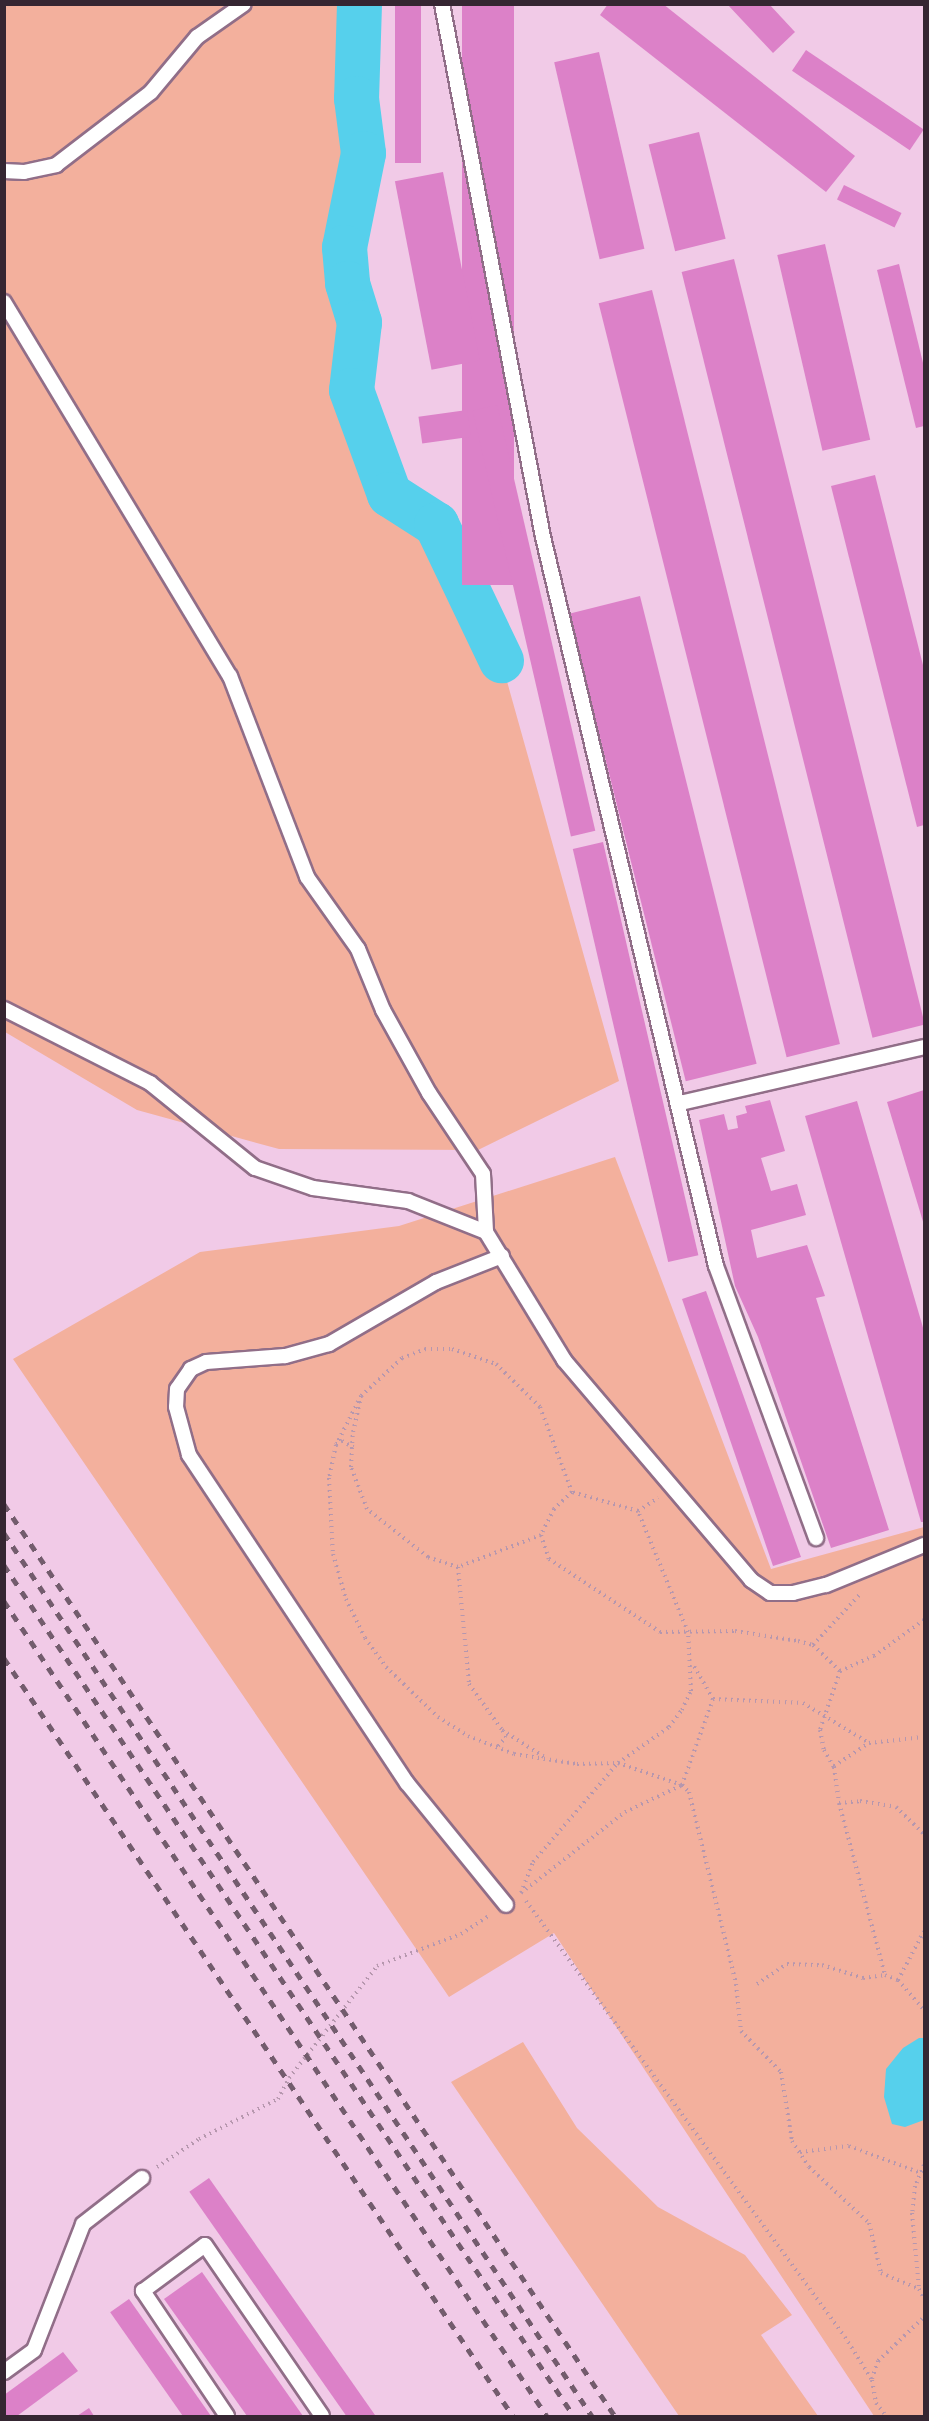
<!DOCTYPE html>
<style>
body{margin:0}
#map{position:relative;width:929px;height:2421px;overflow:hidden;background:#f1cae7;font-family:"Times New Roman",serif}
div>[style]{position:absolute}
.green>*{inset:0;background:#f3b09d}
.water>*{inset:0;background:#56d0ec}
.river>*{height:45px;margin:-22.5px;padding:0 22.5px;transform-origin:22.5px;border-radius:22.5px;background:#56d0ec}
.building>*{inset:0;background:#dc81c8;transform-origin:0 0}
.path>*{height:4px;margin-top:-2px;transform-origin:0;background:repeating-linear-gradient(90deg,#b697ae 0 1.5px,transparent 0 6px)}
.roads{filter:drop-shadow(2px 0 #916e88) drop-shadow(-2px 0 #916e88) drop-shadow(0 2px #916e88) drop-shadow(0 -2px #916e88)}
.lane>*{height:14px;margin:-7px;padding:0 7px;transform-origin:7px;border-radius:7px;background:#fff}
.rail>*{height:4.5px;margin-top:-2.25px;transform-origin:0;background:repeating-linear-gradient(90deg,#735c6d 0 8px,transparent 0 16px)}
span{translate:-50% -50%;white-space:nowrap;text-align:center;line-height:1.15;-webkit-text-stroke:6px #f1cae7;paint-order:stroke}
.frame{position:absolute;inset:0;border:6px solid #352632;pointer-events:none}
</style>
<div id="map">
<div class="green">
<i style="clip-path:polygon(5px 5px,359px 5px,356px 98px,363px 153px,344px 247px,347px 283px,359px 322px,351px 390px,389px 494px,436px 524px,501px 660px,619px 1081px,478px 1150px,279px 1149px,137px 1110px,5px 1032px)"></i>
<i style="clip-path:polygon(615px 1157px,771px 1569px,924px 1527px,924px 2416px,874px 2416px,554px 1933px,449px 1997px,13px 1359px,200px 1252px,399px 1226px)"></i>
<i style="clip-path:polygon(523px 2042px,577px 2128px,658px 2207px,745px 2255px,792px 2315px,761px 2335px,818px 2416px,679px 2416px,451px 2082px)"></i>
</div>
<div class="water">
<i style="clip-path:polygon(919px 2038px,924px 2038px,924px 2120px,905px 2127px,892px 2124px,884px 2097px,886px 2069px,903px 2048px)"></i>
</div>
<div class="river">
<i style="left:359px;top:4px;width:94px;rotate:91.8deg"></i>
<i style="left:356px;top:98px;width:55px;rotate:82.7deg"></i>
<i style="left:363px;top:153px;width:96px;rotate:101.4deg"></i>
<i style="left:344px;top:247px;width:36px;rotate:85deg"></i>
<i style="left:347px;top:283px;width:41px;rotate:72.9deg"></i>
<i style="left:359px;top:322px;width:68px;rotate:96.7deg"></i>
<i style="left:351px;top:390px;width:111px;rotate:69.9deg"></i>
<i style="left:389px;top:494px;width:56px;rotate:32.6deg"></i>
<i style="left:436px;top:524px;width:151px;rotate:64.5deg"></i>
</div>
<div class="building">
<i style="left:395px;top:4px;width:26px;height:159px"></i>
<i style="left:462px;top:4px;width:52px;height:581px"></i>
<i style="clip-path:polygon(608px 4px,663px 4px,855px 156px,826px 192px,600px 15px)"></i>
<i style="clip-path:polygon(727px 4px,769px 4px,795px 32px,773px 53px)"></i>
<i style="left:806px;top:50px;width:142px;height:25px;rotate:34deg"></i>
<i style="left:599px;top:52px;width:202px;height:46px;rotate:77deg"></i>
<i style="left:699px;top:132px;width:110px;height:52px;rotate:76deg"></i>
<i style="left:443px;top:172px;width:192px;height:49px;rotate:79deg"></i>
<i style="left:844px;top:185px;width:64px;height:16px;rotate:26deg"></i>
<i style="left:825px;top:244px;width:201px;height:49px;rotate:77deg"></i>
<i style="left:734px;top:259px;width:789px;height:54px;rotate:76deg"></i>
<i style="clip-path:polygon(899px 264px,924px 367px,924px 426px,916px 428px,877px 270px)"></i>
<i style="left:652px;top:290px;width:777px;height:55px;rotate:76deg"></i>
<i style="left:497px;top:405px;width:437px;height:25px;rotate:77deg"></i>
<i style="left:467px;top:410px;width:27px;height:49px;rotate:82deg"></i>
<i style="clip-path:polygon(875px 475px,924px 669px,924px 825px,917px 827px,831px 486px)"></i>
<i style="left:640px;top:596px;width:482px;height:73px;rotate:76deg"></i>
<i style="left:603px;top:842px;width:424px;height:31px;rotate:77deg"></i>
<i style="clip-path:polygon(924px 1090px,924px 1225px,887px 1102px)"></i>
<i style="clip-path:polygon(770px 1100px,785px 1151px,761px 1158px,771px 1191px,797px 1184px,806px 1215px,751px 1230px,757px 1258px,807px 1245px,825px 1296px,816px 1298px,889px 1530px,831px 1548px,758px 1337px,735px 1286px,699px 1120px,724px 1114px,728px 1130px,738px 1128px,736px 1116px,747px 1113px,745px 1106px)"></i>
<i style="clip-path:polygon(857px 1101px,924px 1331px,924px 1522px,921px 1522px,805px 1116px)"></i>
<i style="clip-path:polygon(706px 1291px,801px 1557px,773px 1566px,682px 1299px)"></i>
<i style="left:209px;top:2178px;width:290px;height:24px;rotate:55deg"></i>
<i style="clip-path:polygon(202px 2272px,303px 2416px,247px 2416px,164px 2299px)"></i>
<i style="left:129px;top:2299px;width:142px;height:23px;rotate:55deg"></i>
<i style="clip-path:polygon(63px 2352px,78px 2371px,17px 2416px,4px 2416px,4px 2395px)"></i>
<i style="clip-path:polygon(89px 2408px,94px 2416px,77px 2416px)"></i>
</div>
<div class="path">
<i style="left:361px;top:1396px;width:56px;rotate:-42.8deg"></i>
<i style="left:402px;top:1358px;width:25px;rotate:-21deg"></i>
<i style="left:425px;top:1349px;width:27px"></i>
<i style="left:452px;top:1349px;width:46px;rotate:18.8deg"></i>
<i style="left:496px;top:1364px;width:62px;rotate:44.3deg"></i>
<i style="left:540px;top:1407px;width:91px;rotate:69.4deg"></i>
<i style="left:572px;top:1492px;width:25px;rotate:137deg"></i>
<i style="left:554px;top:1509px;width:29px;rotate:117deg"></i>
<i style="left:541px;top:1535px;width:89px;rotate:158.9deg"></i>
<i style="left:458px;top:1567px;width:32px;rotate:-162deg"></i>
<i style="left:428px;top:1557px;width:78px;rotate:-141.8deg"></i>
<i style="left:367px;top:1509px;width:45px;rotate:-110.9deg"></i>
<i style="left:351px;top:1467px;width:35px;rotate:-87deg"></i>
<i style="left:353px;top:1432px;width:37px;rotate:-77deg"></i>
<i style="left:361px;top:1396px;width:55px;rotate:117deg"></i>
<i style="left:336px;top:1445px;width:34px;rotate:102deg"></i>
<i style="left:329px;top:1478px;width:76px;rotate:87deg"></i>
<i style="left:333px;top:1554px;width:47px;rotate:73.9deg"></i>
<i style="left:346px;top:1599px;width:43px;rotate:64deg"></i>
<i style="left:365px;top:1638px;width:36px;rotate:54deg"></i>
<i style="left:386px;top:1667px;width:72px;rotate:43.9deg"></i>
<i style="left:438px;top:1717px;width:36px;rotate:32deg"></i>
<i style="left:468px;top:1736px;width:49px;rotate:21.4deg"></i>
<i style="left:514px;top:1754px;width:64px;rotate:9deg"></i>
<i style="left:577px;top:1764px;width:41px;rotate:-1.4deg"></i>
<i style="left:618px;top:1763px;width:62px;rotate:-35.2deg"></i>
<i style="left:669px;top:1727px;width:21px;rotate:-53deg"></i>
<i style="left:682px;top:1710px;width:21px;rotate:-65deg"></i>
<i style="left:691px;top:1691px;width:59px;rotate:-92.9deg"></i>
<i style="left:688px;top:1632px;width:131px;rotate:-112.5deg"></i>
<i style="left:638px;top:1511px;width:69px;rotate:-163.9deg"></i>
<i style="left:336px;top:1444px;width:7px;rotate:-27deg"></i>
<i style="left:342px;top:1441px;width:13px;rotate:29deg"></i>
<i style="left:638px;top:1511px;width:24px;rotate:-33deg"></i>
<i style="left:541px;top:1535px;width:25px;rotate:72deg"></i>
<i style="left:549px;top:1559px;width:133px;rotate:33.3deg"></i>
<i style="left:660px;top:1632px;width:75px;rotate:-0.8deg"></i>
<i style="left:735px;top:1631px;width:64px;rotate:9deg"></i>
<i style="left:798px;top:1641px;width:16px;rotate:15deg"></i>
<i style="left:813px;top:1645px;width:37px;rotate:44deg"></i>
<i style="left:840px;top:1671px;width:62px;rotate:108.7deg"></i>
<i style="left:820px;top:1730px;width:20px;rotate:79deg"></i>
<i style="left:824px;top:1750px;width:20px;rotate:60deg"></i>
<i style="left:834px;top:1767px;width:36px;rotate:82deg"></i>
<i style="left:839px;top:1803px;width:178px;rotate:75deg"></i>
<i style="left:458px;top:1567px;width:118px;rotate:84.6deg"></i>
<i style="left:469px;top:1684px;width:57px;rotate:54.3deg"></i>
<i style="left:502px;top:1730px;width:52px;rotate:32.5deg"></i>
<i style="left:813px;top:1645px;width:69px;rotate:-47.3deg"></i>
<i style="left:840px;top:1671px;width:37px;rotate:-24deg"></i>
<i style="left:874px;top:1656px;width:62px;rotate:-35.8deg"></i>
<i style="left:713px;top:1699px;width:90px;rotate:2.5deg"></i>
<i style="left:803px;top:1703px;width:77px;rotate:31.2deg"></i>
<i style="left:498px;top:1746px;width:12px;rotate:-48deg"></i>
<i style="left:506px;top:1737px;width:7px;rotate:-117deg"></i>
<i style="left:834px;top:1766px;width:42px;rotate:-33.3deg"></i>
<i style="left:869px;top:1743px;width:55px;rotate:-6.2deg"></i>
<i style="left:839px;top:1803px;width:21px;rotate:-5deg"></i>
<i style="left:860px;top:1801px;width:36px;rotate:9deg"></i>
<i style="left:896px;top:1807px;width:39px;rotate:44deg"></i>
<i style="left:521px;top:1893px;width:33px;rotate:-69deg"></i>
<i style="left:533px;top:1862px;width:130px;rotate:-49.4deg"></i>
<i style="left:618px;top:1763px;width:68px;rotate:19deg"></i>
<i style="left:682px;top:1785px;width:10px;rotate:45deg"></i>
<i style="left:689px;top:1792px;width:198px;rotate:76.2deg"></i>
<i style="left:736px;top:1984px;width:47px;rotate:83.9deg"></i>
<i style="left:741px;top:2031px;width:57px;rotate:45.7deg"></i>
<i style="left:781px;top:2072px;width:70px;rotate:80.9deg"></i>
<i style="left:792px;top:2141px;width:31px;rotate:57deg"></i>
<i style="left:809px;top:2167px;width:82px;rotate:43deg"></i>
<i style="left:869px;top:2223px;width:51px;rotate:76.5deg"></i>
<i style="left:881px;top:2273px;width:41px;rotate:22.8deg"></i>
<i style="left:521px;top:1893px;width:132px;rotate:-37.9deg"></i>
<i style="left:625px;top:1812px;width:63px;rotate:-25.3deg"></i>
<i style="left:682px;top:1785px;width:91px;rotate:-70.2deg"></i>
<i style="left:713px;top:1699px;width:39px;rotate:-120deg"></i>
<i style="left:526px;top:1901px;width:540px;rotate:53.81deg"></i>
<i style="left:845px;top:2337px;width:51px;rotate:57.9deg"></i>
<i style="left:872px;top:2380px;width:23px;rotate:80deg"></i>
<i style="left:876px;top:2403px;width:16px;rotate:52deg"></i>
<i style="left:898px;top:1980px;width:55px;rotate:-62deg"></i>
<i style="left:757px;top:1984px;width:36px;rotate:-34deg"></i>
<i style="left:787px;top:1964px;width:35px;rotate:2deg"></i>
<i style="left:822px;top:1965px;width:43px;rotate:17.6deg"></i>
<i style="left:863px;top:1978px;width:22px;rotate:-8deg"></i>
<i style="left:885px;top:1975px;width:14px;rotate:21deg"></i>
<i style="left:898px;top:1980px;width:40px;rotate:49deg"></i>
<i style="left:800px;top:2152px;width:49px;rotate:-7deg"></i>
<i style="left:849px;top:2146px;width:77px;rotate:20.6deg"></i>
<i style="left:924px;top:2165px;width:23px;rotate:113deg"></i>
<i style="left:915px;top:2186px;width:27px;rotate:96deg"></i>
<i style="left:912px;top:2213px;width:76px;rotate:84.7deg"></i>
<i style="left:919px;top:2289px;width:10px;rotate:61deg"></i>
<i style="left:157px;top:2167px;width:50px;rotate:-33.7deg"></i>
<i style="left:199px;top:2139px;width:89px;rotate:-26.9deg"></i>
<i style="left:278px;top:2099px;width:24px;rotate:-62deg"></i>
<i style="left:289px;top:2078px;width:142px;rotate:-51.8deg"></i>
<i style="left:377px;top:1966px;width:90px;rotate:-20.9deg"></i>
<i style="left:461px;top:1934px;width:35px;rotate:-33deg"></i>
<i style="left:872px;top:2379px;width:19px;rotate:-72deg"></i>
<i style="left:878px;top:2361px;width:64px;rotate:-43.7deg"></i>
</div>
<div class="roads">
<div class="lane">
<i style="left:442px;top:4px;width:542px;rotate:79.27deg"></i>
<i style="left:543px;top:537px;width:749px;rotate:76.65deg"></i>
<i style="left:716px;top:1266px;width:290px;rotate:69.8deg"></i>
<i style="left:4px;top:171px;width:20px;rotate:3deg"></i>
<i style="left:24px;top:172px;width:33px;rotate:-12deg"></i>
<i style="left:56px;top:165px;width:120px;rotate:-37.5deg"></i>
<i style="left:151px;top:92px;width:72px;rotate:-50.1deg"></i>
<i style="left:197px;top:37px;width:57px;rotate:-35.1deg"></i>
<i style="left:4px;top:302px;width:437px;rotate:58.9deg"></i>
<i style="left:230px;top:676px;width:215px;rotate:69deg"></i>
<i style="left:307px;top:877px;width:88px;rotate:54.7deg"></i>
<i style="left:358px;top:949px;width:66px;rotate:67.7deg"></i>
<i style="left:383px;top:1010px;width:95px;rotate:61deg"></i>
<i style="left:429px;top:1093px;width:97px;rotate:56.3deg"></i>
<i style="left:483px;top:1174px;width:58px;rotate:87deg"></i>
<i style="left:486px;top:1232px;width:150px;rotate:58.6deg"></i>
<i style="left:564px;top:1360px;width:289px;rotate:49.6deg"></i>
<i style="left:751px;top:1580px;width:23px;rotate:34deg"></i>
<i style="left:770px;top:1593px;width:23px"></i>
<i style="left:793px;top:1593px;width:34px;rotate:-14deg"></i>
<i style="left:826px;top:1585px;width:106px;rotate:-22.2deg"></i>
<i style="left:4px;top:1009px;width:164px;rotate:26.9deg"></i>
<i style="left:150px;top:1083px;width:135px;rotate:39deg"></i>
<i style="left:255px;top:1168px;width:61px;rotate:19deg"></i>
<i style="left:313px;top:1188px;width:96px;rotate:7.8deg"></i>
<i style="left:408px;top:1201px;width:84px;rotate:21.7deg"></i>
<i style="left:680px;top:1103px;width:250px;rotate:-12.9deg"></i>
<i style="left:502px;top:1256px;width:71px;rotate:158.5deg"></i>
<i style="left:436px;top:1282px;width:124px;rotate:149.9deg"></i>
<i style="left:329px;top:1344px;width:46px;rotate:164.7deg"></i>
<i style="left:285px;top:1356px;width:79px;rotate:175.7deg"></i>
<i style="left:206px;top:1362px;width:17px;rotate:155deg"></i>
<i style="left:191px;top:1369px;width:24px;rotate:125deg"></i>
<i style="left:177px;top:1389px;width:18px;rotate:93deg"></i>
<i style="left:176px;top:1407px;width:50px;rotate:74.8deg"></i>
<i style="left:189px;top:1455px;width:394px;rotate:56.4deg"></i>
<i style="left:407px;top:1783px;width:157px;rotate:50.9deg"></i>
<i style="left:4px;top:2372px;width:37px;rotate:-36deg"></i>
<i style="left:34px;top:2350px;width:135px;rotate:-68.7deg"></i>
<i style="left:83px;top:2224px;width:75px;rotate:-37.9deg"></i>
<i style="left:227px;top:2416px;width:151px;rotate:-123.9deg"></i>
<i style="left:143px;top:2291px;width:77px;rotate:-36.6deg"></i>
<i style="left:205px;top:2245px;width:207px;rotate:55.6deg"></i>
</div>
</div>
<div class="rail">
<i style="left:4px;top:1504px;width:1098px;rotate:56.18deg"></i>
<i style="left:4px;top:1533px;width:1061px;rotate:56.34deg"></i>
<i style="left:4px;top:1565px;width:1024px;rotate:56.19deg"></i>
<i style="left:4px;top:1601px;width:979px;rotate:56.33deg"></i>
<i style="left:4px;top:1658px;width:913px;rotate:56.12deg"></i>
</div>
<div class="frame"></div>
</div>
